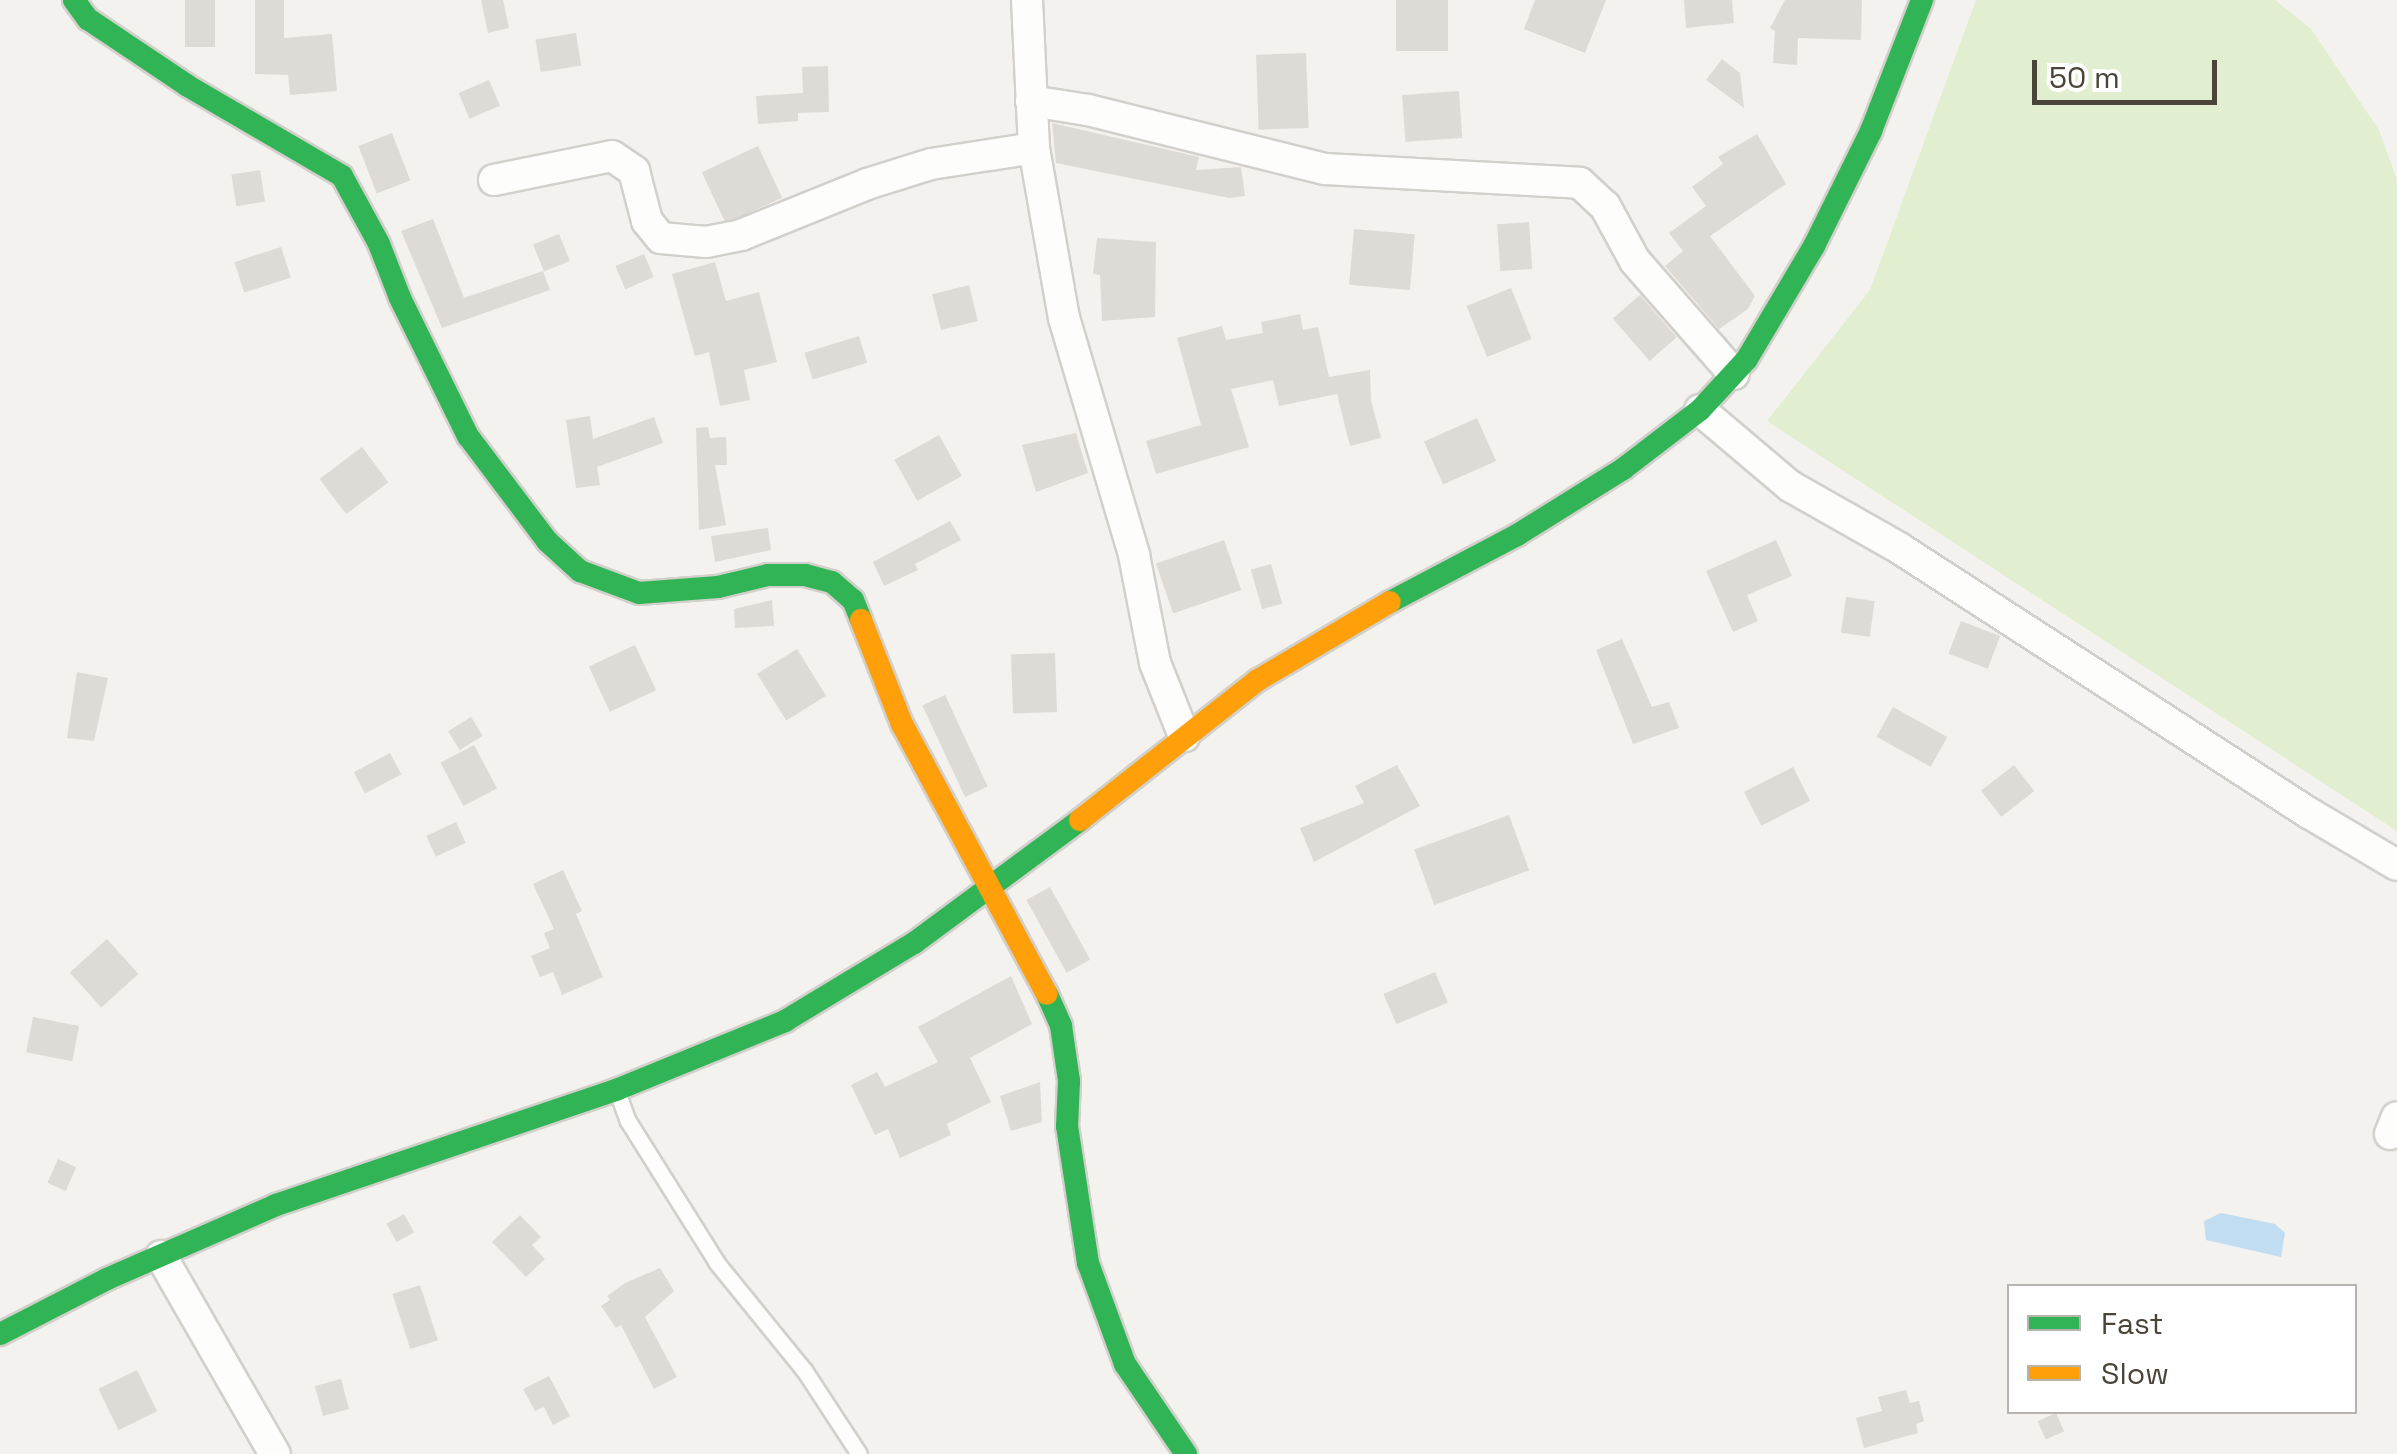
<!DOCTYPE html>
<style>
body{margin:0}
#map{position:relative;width:2397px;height:1454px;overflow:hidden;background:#f4f2ee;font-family:"Space Grotesk",sans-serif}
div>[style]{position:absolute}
.green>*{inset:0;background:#e1eecf}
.water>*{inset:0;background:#c0ddf1}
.building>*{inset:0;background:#dedbd6;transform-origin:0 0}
.roads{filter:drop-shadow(2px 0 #d2d0cb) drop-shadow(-2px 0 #d2d0cb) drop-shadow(0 2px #d2d0cb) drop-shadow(0 -2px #d2d0cb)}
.lane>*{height:15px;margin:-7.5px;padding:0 7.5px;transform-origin:7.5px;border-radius:7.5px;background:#fdfdfc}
.street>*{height:30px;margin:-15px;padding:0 15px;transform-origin:15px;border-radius:15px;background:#fdfdfc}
.fast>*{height:22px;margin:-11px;padding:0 11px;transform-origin:11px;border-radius:11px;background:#30b455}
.slow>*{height:22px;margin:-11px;padding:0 11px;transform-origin:11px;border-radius:11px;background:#ff9f0a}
span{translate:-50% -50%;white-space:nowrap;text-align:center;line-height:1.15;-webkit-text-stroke:10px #fff;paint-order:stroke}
.legend{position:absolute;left:2007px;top:1284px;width:350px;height:130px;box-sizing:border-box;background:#fff;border:2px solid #b7b4b0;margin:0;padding:12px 18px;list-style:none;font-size:30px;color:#4b4439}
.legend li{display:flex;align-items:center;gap:20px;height:50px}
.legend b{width:50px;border:2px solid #b7b4b0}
.scale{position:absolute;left:2032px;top:60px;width:185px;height:45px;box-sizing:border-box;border:5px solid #4b4439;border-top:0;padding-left:12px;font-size:30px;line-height:35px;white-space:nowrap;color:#4b4439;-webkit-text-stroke:8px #fff;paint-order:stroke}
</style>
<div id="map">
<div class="green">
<i style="clip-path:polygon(1976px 0,2275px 0,2311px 29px,2379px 130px,2397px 180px,2397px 831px,1767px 421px,1870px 290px)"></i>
</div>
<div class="water">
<i style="clip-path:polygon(2221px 1213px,2275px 1224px,2285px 1233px,2281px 1257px,2206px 1240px,2204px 1221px)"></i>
</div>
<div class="building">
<i style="left:185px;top:0;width:30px;height:47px"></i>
<i style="clip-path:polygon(255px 0,284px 0,284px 38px,332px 34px,337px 91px,290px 95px,288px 75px,255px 74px)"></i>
<i style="clip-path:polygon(481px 0,503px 0,509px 28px,488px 33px)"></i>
<i style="left:1396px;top:0;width:52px;height:51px"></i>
<i style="clip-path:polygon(1535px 0,1606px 0,1585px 53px,1524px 29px)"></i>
<i style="clip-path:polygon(1684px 0,1732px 0,1734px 23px,1686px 28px)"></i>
<i style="clip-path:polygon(1785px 0,1862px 0,1861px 40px,1798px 38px,1797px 65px,1773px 63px,1775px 31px,1770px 28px)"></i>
<i style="left:576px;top:33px;width:33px;height:41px;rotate:81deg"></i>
<i style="left:1306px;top:53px;width:75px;height:50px;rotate:88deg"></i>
<i style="clip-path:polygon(1722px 59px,1740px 73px,1744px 108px,1706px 80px)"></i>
<i style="clip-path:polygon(828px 66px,829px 112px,798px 113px,798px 121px,758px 124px,756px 96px,803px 93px,802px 67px)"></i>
<i style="left:489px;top:80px;width:28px;height:33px;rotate:67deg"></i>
<i style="left:1459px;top:91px;width:47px;height:57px;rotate:86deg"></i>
<i style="clip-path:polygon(1052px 123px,1199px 157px,1196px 170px,1241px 167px,1245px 196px,1229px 198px,1056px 163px)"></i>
<i style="left:392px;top:133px;width:51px;height:36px;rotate:69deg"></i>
<i style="clip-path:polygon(1757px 134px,1786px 184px,1710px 236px,1755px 296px,1748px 309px,1719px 329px,1665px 266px,1683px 251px,1669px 233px,1706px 206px,1692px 187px,1723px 164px,1718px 157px)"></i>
<i style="left:758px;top:146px;width:57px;height:62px;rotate:65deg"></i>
<i style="left:260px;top:170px;width:32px;height:29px;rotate:81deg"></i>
<i style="clip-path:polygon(433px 219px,464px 298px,543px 271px,550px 290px,442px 328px,401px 231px)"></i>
<i style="left:1529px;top:222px;width:47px;height:32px;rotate:86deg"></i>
<i style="left:1354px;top:229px;width:61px;height:56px;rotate:5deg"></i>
<i style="left:559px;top:234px;width:29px;height:28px;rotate:68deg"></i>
<i style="clip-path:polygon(1097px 238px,1156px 242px,1155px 317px,1102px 321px,1100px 275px,1093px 274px)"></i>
<i style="left:281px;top:247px;width:32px;height:49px;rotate:72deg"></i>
<i style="left:644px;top:254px;width:25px;height:31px;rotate:67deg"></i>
<i style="clip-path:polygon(715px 262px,726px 301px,759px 292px,777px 362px,744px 370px,750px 400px,720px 406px,709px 352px,695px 356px,672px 274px)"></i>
<i style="left:969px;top:285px;width:37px;height:38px;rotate:76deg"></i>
<i style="left:1511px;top:288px;width:55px;height:48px;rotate:68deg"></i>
<i style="left:1640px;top:295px;width:56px;height:36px;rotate:49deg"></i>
<i style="clip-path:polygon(1300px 314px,1303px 330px,1318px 327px,1329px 377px,1370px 370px,1371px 400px,1381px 438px,1350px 446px,1337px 394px,1279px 406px,1273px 380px,1231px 389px,1249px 447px,1156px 474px,1146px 441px,1201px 425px,1177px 338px,1222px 326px,1226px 340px,1263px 333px,1261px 322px)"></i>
<i style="left:859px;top:336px;width:28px;height:57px;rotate:73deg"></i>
<i style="clip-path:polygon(590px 416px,593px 439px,654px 417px,663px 443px,597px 467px,600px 485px,576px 488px,566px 420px)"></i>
<i style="left:1477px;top:418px;width:47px;height:58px;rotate:66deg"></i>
<i style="clip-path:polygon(708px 427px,710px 438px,726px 437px,727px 465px,715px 465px,726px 525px,699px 530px,696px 428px)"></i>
<i style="clip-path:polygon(1076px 433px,1088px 473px,1036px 492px,1022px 445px)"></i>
<i style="left:939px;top:435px;width:47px;height:51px;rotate:61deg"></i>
<i style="left:362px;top:447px;width:44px;height:53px;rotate:53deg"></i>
<i style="clip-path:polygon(950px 521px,961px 540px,915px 564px,918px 570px,884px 586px,873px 562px)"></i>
<i style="clip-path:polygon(768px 528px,771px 550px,715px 562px,711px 536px)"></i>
<i style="left:1224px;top:540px;width:53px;height:72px;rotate:71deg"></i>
<i style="clip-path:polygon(1776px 540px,1792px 576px,1747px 595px,1758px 621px,1733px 632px,1706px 571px)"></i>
<i style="left:1271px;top:564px;width:41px;height:21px;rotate:74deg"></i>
<i style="left:1846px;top:597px;width:29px;height:36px;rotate:8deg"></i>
<i style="clip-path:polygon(772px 600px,774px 626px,735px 628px,734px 609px)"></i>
<i style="left:1961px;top:621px;width:42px;height:35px;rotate:21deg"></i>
<i style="clip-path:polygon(1622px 639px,1652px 707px,1669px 702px,1679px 728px,1633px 744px,1596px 650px)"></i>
<i style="left:635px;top:645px;width:50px;height:51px;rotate:65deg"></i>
<i style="left:797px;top:649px;width:55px;height:47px;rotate:58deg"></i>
<i style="left:1055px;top:653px;width:59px;height:44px;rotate:88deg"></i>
<i style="clip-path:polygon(77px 672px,108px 678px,94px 741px,67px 738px)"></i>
<i style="left:945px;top:695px;width:101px;height:25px;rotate:65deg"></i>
<i style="left:1893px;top:707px;width:62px;height:34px;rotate:29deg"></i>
<i style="left:471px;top:717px;width:22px;height:27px;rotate:58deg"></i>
<i style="left:474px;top:745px;width:49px;height:38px;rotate:62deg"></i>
<i style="left:390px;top:753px;width:24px;height:41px;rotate:62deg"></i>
<i style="clip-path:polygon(1397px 765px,1420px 806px,1314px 862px,1300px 828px,1364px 803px,1355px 786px)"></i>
<i style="left:2014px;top:765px;width:33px;height:42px;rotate:52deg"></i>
<i style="left:1793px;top:767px;width:38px;height:55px;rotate:63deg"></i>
<i style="left:1509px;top:815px;width:59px;height:101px;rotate:70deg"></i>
<i style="left:456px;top:822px;width:23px;height:33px;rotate:65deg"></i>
<i style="clip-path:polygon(563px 870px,582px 911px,576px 914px,603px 977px,562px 995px,553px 972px,540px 977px,531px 956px,550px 948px,544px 933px,554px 929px,533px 884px)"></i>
<i style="left:1050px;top:887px;width:83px;height:27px;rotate:61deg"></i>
<i style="left:107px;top:939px;width:47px;height:50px;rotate:48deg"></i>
<i style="left:1435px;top:972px;width:33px;height:56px;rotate:67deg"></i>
<i style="clip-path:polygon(1011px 976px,1032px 1024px,970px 1058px,991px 1102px,947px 1124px,951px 1135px,900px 1158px,888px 1129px,875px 1135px,851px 1085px,877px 1072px,885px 1087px,938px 1062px,918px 1027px)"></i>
<i style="left:33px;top:1017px;width:47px;height:36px;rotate:11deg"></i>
<i style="clip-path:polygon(1040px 1082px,1042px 1122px,1011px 1131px,1000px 1096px)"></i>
<i style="left:58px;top:1159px;width:20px;height:26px;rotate:24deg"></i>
<i style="left:404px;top:1214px;width:21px;height:20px;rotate:61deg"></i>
<i style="clip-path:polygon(520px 1215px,541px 1237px,532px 1245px,545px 1259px,526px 1277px,492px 1242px)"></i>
<i style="clip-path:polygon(660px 1268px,674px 1291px,645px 1317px,677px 1377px,654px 1389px,621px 1325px,616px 1328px,601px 1306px,610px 1300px,607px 1296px,625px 1283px)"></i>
<i style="left:420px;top:1285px;width:58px;height:29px;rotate:72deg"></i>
<i style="left:137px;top:1370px;width:46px;height:43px;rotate:64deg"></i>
<i style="clip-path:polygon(549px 1376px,570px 1416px,553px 1425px,544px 1407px,535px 1411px,523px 1389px)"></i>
<i style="left:341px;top:1379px;width:31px;height:27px;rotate:75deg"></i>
<i style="clip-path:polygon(1906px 1390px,1910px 1403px,1919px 1401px,1924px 1421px,1916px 1424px,1918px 1433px,1864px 1448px,1856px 1418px,1882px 1411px,1878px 1397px)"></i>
<i style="left:2056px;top:1413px;width:20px;height:20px;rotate:66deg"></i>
</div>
<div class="roads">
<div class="lane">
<i style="left:618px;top:1094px;width:29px;rotate:70deg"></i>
<i style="left:628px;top:1121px;width:168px;rotate:57.9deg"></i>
<i style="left:717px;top:1263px;width:138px;rotate:50.9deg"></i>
<i style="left:804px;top:1370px;width:100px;rotate:56.8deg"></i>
</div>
<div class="street">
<i style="left:1027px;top:0;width:148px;rotate:87.3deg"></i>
<i style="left:1034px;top:148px;width:173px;rotate:80deg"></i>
<i style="left:1064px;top:318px;width:247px;rotate:73.5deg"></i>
<i style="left:1134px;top:555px;width:110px;rotate:79deg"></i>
<i style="left:1155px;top:663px;width:79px;rotate:68.3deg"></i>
<i style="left:1031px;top:101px;width:58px;rotate:9deg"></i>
<i style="left:1088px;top:110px;width:244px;rotate:14deg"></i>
<i style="left:1325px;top:169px;width:255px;rotate:3.1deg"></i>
<i style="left:1580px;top:183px;width:34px;rotate:43deg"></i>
<i style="left:1605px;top:206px;width:63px;rotate:61.4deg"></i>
<i style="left:1635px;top:261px;width:150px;rotate:48.8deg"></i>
<i style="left:494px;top:180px;width:120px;rotate:-11.5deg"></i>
<i style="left:612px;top:156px;width:27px;rotate:34deg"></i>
<i style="left:634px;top:171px;width:52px;rotate:75.4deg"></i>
<i style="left:647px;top:221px;width:22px;rotate:51deg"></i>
<i style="left:661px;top:238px;width:45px;rotate:5.1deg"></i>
<i style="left:706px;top:242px;width:36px;rotate:-11deg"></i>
<i style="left:741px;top:235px;width:136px;rotate:-22deg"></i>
<i style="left:867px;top:184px;width:67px;rotate:-17.4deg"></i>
<i style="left:931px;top:164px;width:104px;rotate:-8.8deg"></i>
<i style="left:1700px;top:410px;width:118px;rotate:40.2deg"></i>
<i style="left:1790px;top:486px;width:125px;rotate:29.6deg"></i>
<i style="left:1899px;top:548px;width:488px;rotate:32.9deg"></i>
<i style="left:2309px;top:813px;width:102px;rotate:30.6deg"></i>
<i style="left:2390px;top:1134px;width:18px;rotate:-68deg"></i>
<i style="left:161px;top:1256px;width:228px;rotate:60.1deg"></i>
</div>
<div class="fast">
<i style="left:74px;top:0;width:24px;rotate:54deg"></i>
<i style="left:88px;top:19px;width:120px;rotate:33.8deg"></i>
<i style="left:188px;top:86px;width:178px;rotate:30.3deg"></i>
<i style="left:342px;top:176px;width:77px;rotate:61.4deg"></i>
<i style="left:379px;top:244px;width:58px;rotate:68.7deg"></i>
<i style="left:400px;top:298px;width:154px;rotate:63.8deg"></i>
<i style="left:468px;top:436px;width:131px;rotate:53deg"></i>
<i style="left:547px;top:541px;width:45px;rotate:42.3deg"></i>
<i style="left:580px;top:571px;width:63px;rotate:20.4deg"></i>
<i style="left:639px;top:593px;width:79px;rotate:-4.3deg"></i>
<i style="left:718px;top:587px;width:51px;rotate:-13.5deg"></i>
<i style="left:768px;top:575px;width:37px"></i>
<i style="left:805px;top:575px;width:28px;rotate:15deg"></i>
<i style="left:832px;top:582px;width:28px;rotate:41deg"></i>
<i style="left:853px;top:600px;width:22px;rotate:68deg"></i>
<i style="left:1390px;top:602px;width:144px;rotate:-27.8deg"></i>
<i style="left:1517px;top:535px;width:125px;rotate:-31.9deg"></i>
<i style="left:1623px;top:469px;width:97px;rotate:-37.5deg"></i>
<i style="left:1700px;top:410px;width:69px;rotate:-47.3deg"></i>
<i style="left:1747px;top:359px;width:131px;rotate:-59.3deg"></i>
<i style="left:1814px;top:246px;width:128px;rotate:-63.6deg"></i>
<i style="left:1871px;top:131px;width:141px;rotate:-68.7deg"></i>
<i style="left:1047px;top:994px;width:35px;rotate:66deg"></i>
<i style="left:1061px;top:1026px;width:56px;rotate:81.7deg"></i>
<i style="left:1069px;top:1081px;width:45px;rotate:92.5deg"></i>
<i style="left:1067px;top:1126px;width:139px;rotate:81.3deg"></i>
<i style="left:1088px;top:1263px;width:108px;rotate:69.9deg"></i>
<i style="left:1125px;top:1364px;width:109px;rotate:55.9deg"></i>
<i style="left:0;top:1334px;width:120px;rotate:-27.2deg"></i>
<i style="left:107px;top:1279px;width:184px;rotate:-23.6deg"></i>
<i style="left:276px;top:1205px;width:359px;rotate:-18.7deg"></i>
<i style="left:616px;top:1090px;width:183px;rotate:-22.2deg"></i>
<i style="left:785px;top:1021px;width:151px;rotate:-31.2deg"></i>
<i style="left:914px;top:943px;width:207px;rotate:-36.5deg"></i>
</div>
<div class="slow">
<i style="left:861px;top:620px;width:112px;rotate:68.5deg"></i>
<i style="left:902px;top:724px;width:306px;rotate:61.8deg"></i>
<i style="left:1080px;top:820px;width:226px;rotate:-38.2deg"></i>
<i style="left:1258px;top:680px;width:153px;rotate:-30.6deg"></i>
</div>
</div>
<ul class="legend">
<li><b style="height:12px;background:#30b455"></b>Fast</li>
<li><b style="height:12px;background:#ff9f0a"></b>Slow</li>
</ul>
<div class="scale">50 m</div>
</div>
